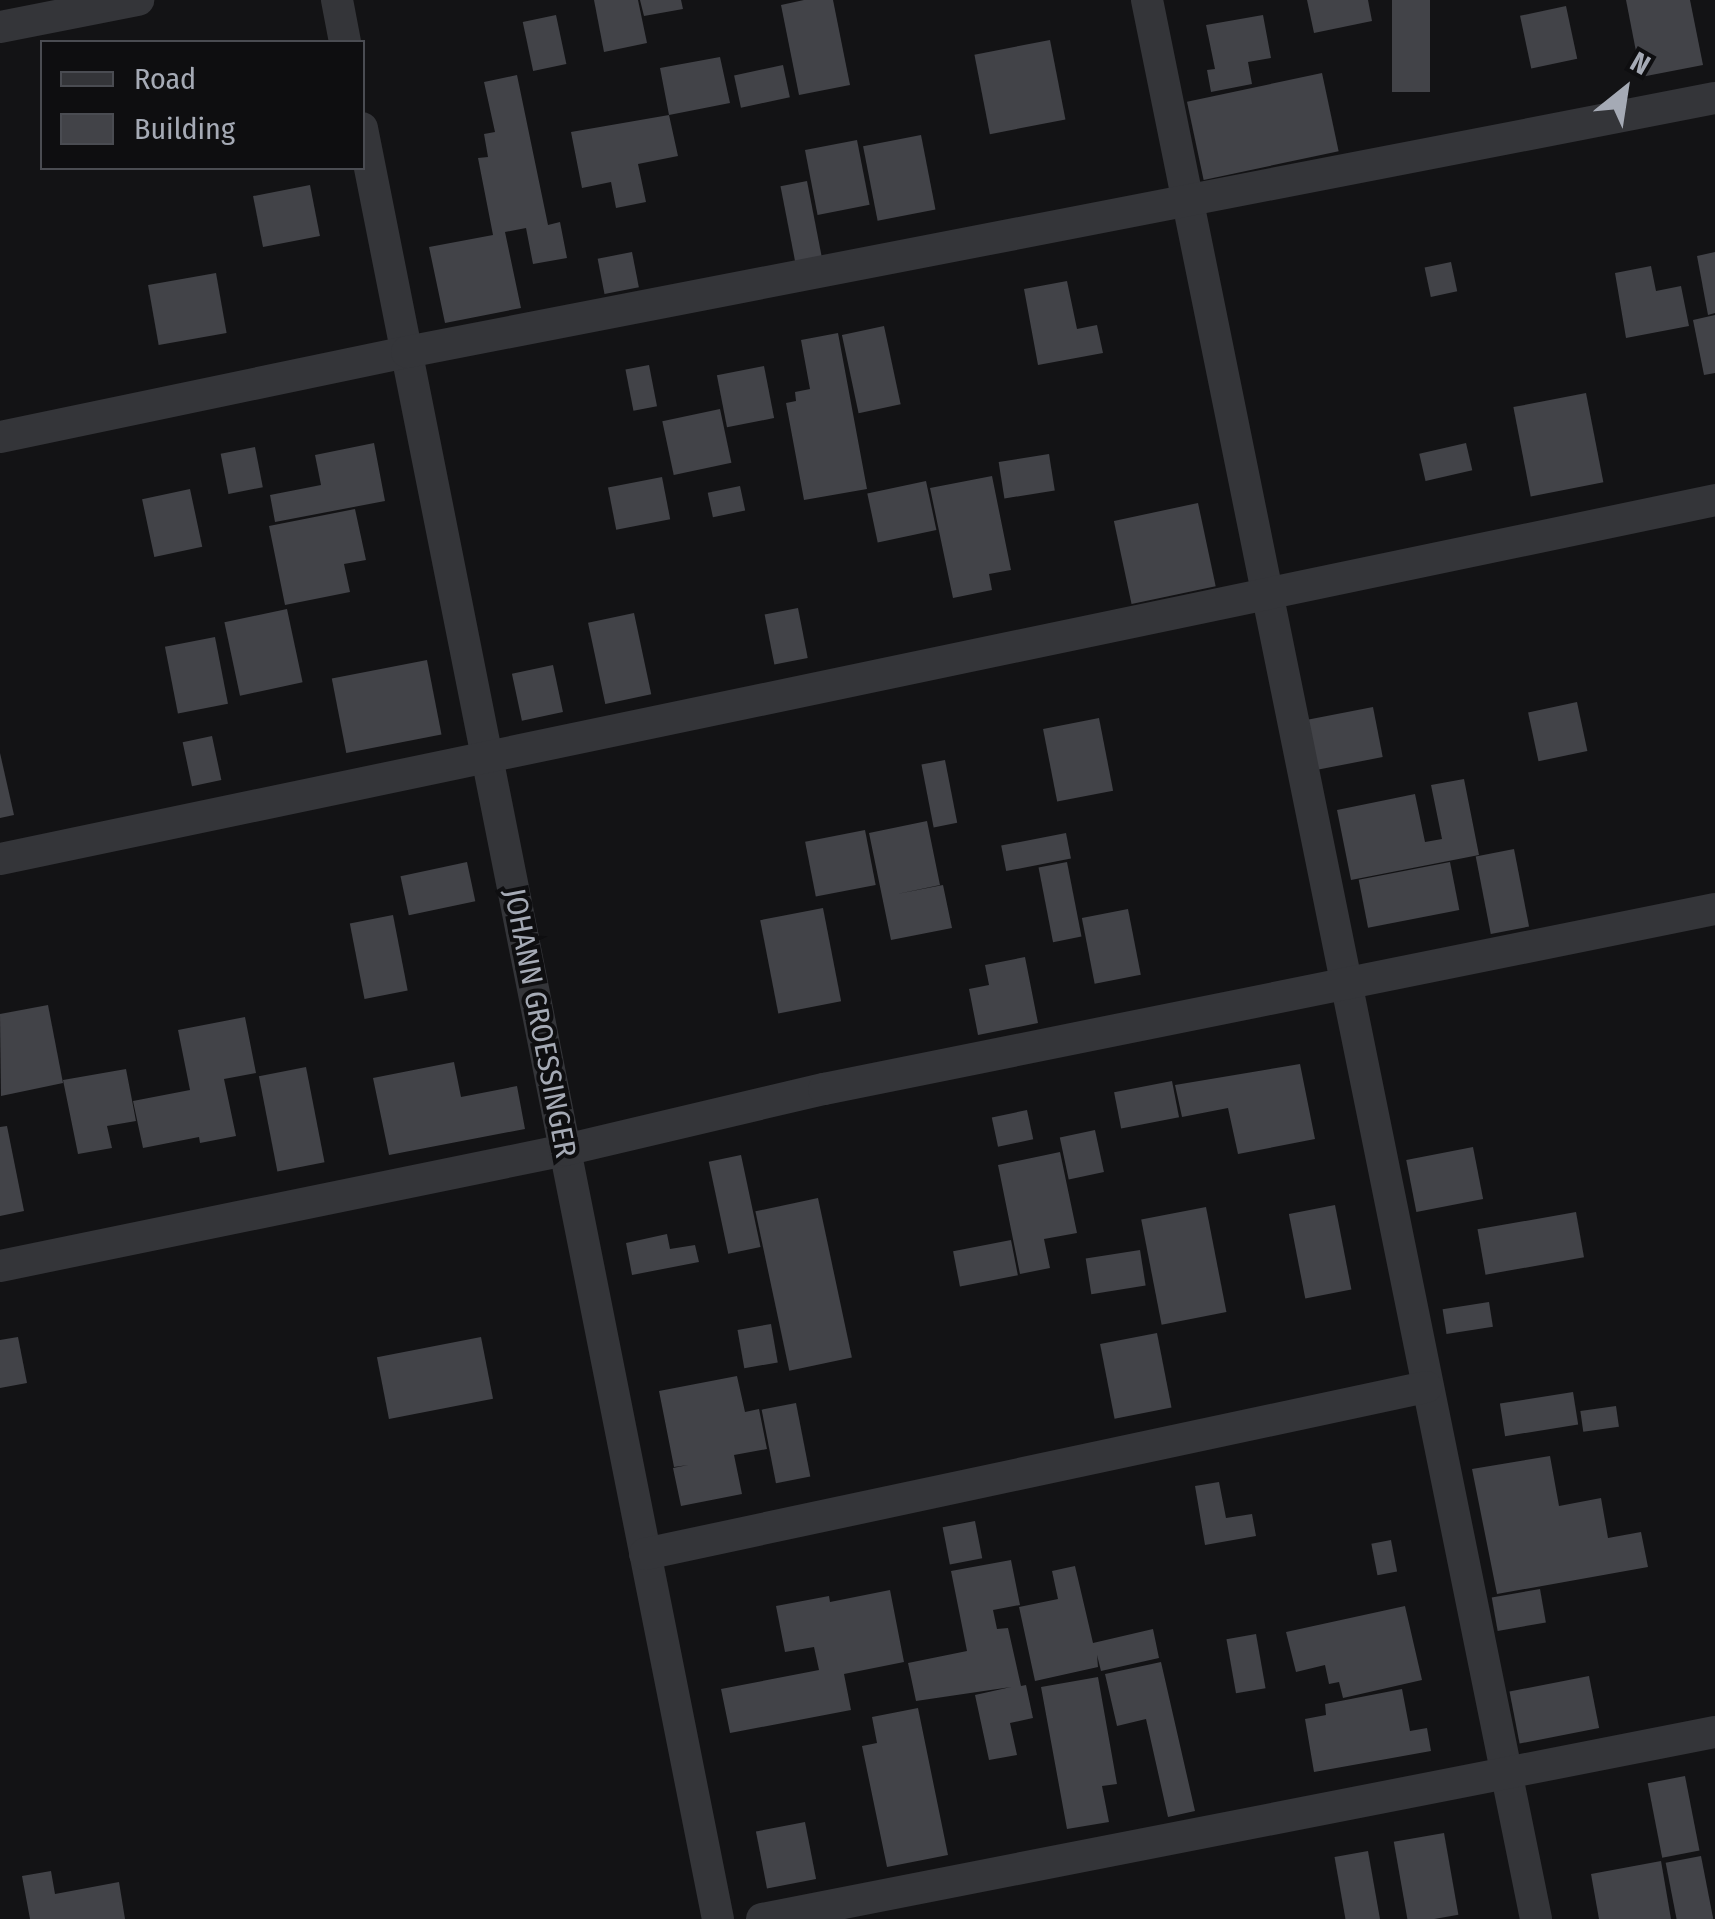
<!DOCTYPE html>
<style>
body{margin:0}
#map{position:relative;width:1715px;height:1919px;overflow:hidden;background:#131315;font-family:"Fira Sans Condensed",sans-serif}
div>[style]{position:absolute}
.building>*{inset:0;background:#424348;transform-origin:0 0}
.minor>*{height:32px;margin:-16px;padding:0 16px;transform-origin:16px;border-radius:16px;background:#343539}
span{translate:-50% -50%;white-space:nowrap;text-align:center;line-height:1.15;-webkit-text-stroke:8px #0e0e10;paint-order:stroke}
.street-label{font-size:30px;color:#a5aab5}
.legend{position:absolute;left:40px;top:40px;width:325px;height:130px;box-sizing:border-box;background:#0e0e10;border:2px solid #4a4c52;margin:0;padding:12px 18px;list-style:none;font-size:30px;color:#a5aab5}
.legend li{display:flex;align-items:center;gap:20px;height:50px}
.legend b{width:50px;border:2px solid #4a4c52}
.north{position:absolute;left:1575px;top:40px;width:100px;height:100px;-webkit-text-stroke:8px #0e0e10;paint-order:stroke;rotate:30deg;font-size:28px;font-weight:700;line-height:40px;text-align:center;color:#a5aab5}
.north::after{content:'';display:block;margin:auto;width:35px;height:45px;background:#a5aab5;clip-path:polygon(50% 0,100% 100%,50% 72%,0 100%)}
</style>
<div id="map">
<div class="building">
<i style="clip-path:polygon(594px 0,638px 0,647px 43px,604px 52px)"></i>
<i style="clip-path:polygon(640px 0,681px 0,683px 9px,644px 16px)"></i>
<i style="clip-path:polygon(804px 0,833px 0,850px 85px,799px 95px,781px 5px)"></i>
<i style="clip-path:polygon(1307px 0,1368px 0,1372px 21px,1314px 33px)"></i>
<i style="left:1392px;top:0;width:38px;height:92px"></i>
<i style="clip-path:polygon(1626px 0,1690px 0,1703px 65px,1641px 77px)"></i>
<i style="left:1566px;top:6px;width:54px;height:47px;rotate:78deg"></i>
<i style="left:556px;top:15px;width:50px;height:34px;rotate:78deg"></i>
<i style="clip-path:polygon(1263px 15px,1271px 58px,1248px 62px,1252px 84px,1211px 92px,1207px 70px,1215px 69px,1206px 25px)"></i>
<i style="left:1050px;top:40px;width:81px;height:77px;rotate:79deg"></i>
<i style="clip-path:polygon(720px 57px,730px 103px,669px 115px,678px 156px,638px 164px,646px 202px,616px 208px,611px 182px,582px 188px,571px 132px,669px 115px,660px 68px)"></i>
<i style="left:783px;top:65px;width:33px;height:50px;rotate:78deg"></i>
<i style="left:1322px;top:73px;width:80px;height:138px;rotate:78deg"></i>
<i style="clip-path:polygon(517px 75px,548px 225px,560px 222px,567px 258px,533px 264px,526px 228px,505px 232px,521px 308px,445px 323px,429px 247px,493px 235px,478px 158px,488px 157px,484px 134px,495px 132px,484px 82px)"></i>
<i style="left:921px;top:135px;width:76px;height:59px;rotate:79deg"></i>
<i style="left:857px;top:140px;width:66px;height:53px;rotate:79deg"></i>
<i style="left:807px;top:181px;width:81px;height:27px;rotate:79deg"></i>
<i style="left:310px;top:185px;width:52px;height:58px;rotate:79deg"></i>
<i style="left:632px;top:252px;width:36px;height:35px;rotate:79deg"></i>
<i style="clip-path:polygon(1715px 252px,1715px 313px,1708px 315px,1697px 256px)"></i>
<i style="left:1451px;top:262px;width:30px;height:27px;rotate:78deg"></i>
<i style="clip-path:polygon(1651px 266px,1656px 291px,1681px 286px,1689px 326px,1626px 338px,1615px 273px)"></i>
<i style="left:216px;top:273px;width:61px;height:69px;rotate:80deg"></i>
<i style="clip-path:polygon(1067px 281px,1077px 329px,1097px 325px,1103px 353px,1038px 365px,1024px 289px)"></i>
<i style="clip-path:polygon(1715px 315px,1715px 373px,1704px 375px,1693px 320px)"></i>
<i style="left:884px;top:326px;width:80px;height:43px;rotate:78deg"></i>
<i style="clip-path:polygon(838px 333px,867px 489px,804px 500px,786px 403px,796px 401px,795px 392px,810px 389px,801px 340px)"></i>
<i style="left:649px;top:365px;width:42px;height:24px;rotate:79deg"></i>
<i style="left:764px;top:366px;width:53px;height:48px;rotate:79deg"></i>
<i style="left:1586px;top:393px;width:91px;height:74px;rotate:79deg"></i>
<i style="left:720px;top:409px;width:55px;height:59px;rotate:78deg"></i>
<i style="clip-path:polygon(374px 443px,385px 501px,275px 522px,270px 495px,321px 485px,315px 455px)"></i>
<i style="left:1466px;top:443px;width:28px;height:48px;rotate:77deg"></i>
<i style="left:255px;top:447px;width:41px;height:35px;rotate:79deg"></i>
<i style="left:1049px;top:454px;width:37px;height:51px;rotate:81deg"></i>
<i style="clip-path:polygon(992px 476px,1011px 570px,989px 574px,992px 590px,953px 598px,930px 488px)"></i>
<i style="left:662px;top:477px;width:43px;height:55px;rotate:79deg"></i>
<i style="left:926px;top:481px;width:50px;height:60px;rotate:78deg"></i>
<i style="left:740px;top:486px;width:25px;height:33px;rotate:78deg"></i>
<i style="left:190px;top:489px;width:59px;height:49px;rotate:78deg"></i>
<i style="left:1198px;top:503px;width:85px;height:86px;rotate:78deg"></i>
<i style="clip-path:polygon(355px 509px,366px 560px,344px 564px,350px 592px,285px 605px,269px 526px)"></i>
<i style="left:798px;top:608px;width:51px;height:34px;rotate:79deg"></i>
<i style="left:287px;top:609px;width:75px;height:64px;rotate:78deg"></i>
<i style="left:634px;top:613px;width:83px;height:47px;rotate:78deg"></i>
<i style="left:215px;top:637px;width:68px;height:51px;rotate:79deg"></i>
<i style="left:427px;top:660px;width:76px;height:97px;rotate:79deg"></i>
<i style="left:553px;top:665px;width:48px;height:42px;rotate:78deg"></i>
<i style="left:1577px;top:702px;width:50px;height:50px;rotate:78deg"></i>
<i style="left:1373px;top:707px;width:51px;height:72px;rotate:79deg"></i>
<i style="left:1099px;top:718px;width:74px;height:57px;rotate:79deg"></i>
<i style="left:212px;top:736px;width:45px;height:30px;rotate:78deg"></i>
<i style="clip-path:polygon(0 753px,14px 815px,0 818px)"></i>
<i style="left:945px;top:760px;width:64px;height:24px;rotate:79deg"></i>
<i style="clip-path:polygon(1464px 779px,1479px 855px,1351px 880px,1337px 810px,1415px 794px,1425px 842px,1442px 839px,1431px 785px)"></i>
<i style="clip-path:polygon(927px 821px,940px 885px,897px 894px,943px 885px,952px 928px,891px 940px,869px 833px)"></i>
<i style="left:865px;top:830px;width:56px;height:61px;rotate:79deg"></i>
<i style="left:1066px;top:833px;width:26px;height:66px;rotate:79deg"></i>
<i style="left:1514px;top:849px;width:79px;height:39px;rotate:79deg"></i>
<i style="left:467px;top:862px;width:40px;height:68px;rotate:78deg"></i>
<i style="left:1067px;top:862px;width:76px;height:29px;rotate:79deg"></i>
<i style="left:1450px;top:862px;width:49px;height:93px;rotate:79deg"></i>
<i style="left:823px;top:908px;width:95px;height:64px;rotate:79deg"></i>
<i style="left:1128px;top:909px;width:67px;height:47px;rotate:79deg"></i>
<i style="left:393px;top:915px;width:77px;height:44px;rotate:79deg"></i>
<i style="clip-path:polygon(1025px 957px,1038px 1023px,978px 1035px,969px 989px,989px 985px,985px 965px)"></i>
<i style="clip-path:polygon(48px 1005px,63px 1083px,1px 1096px,0 1014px)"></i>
<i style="clip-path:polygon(245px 1017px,256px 1073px,224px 1079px,236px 1136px,200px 1143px,199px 1137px,143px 1148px,133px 1101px,190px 1090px,178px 1030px)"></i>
<i style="clip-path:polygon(454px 1062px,461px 1097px,517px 1086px,525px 1129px,389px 1155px,373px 1078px)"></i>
<i style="clip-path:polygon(1300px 1064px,1315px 1139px,1238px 1154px,1228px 1108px,1182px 1117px,1175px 1085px)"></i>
<i style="left:306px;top:1067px;width:97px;height:48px;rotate:79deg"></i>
<i style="clip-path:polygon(126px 1069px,136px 1121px,107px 1126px,112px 1148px,78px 1154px,63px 1080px)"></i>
<i style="left:1172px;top:1081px;width:37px;height:59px;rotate:79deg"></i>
<i style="left:1027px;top:1110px;width:30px;height:36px;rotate:78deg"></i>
<i style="clip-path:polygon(7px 1126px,24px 1211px,0 1216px,0 1127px)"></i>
<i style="left:1095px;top:1130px;width:43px;height:36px;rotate:78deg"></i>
<i style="left:1473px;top:1147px;width:53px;height:68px;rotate:79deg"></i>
<i style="clip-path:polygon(1060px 1152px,1077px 1233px,1044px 1239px,1050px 1268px,1020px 1274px,998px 1165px)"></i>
<i style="left:741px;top:1155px;width:94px;height:33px;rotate:78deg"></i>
<i style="left:818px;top:1198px;width:163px;height:64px;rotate:78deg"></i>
<i style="left:1335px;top:1205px;width:86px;height:47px;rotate:79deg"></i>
<i style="left:1206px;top:1207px;width:107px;height:66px;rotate:79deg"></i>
<i style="left:1576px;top:1212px;width:46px;height:100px;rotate:80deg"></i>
<i style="clip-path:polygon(667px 1234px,670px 1249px,695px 1245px,699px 1262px,632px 1275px,626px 1243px)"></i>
<i style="left:1011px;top:1240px;width:36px;height:59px;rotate:79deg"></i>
<i style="left:1140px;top:1250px;width:36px;height:55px;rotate:81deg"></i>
<i style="left:1489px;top:1302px;width:25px;height:47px;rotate:81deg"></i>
<i style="left:771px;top:1324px;width:39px;height:34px;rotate:80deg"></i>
<i style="left:1157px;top:1333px;width:76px;height:58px;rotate:79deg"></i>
<i style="clip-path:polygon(18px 1337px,27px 1383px,0 1388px,0 1340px)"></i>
<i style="left:481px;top:1337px;width:63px;height:106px;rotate:79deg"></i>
<i style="clip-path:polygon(737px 1376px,745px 1412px,759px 1409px,767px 1449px,734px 1455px,742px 1494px,681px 1506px,673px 1468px,688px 1465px,674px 1467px,659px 1391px)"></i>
<i style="left:1573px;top:1392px;width:33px;height:74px;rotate:81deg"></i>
<i style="left:796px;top:1403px;width:75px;height:35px;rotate:79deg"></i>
<i style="left:1616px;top:1406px;width:21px;height:36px;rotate:82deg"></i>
<i style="clip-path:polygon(1550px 1456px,1559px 1506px,1601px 1498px,1608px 1538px,1641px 1532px,1648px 1567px,1497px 1594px,1472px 1469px)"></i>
<i style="clip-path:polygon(1219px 1482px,1226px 1518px,1252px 1514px,1256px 1536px,1205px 1545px,1195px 1486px)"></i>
<i style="left:975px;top:1521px;width:38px;height:33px;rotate:79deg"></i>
<i style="left:1391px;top:1540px;width:32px;height:20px;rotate:79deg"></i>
<i style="clip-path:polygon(1011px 1560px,1020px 1605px,993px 1610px,997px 1629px,1008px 1628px,1021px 1686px,1026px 1685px,1033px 1718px,1010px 1723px,1017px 1755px,989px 1760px,975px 1695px,1011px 1687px,916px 1701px,908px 1663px,967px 1651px,951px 1571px)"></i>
<i style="clip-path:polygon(1075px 1566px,1093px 1643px,1153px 1629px,1159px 1658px,1101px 1671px,1097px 1655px,1098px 1667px,1035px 1681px,1019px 1607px,1058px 1599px,1052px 1571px)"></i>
<i style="left:1540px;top:1589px;width:34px;height:49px;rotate:80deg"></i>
<i style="clip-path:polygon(890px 1590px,904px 1662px,844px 1674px,851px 1710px,730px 1733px,721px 1689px,819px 1670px,814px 1647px,785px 1652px,776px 1606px,829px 1596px,830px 1602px)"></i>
<i style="clip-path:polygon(1405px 1606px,1422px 1680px,1343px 1698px,1339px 1682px,1329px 1684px,1325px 1665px,1296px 1672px,1286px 1632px)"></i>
<i style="left:1256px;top:1634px;width:55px;height:30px;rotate:80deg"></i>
<i style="clip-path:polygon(1161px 1662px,1195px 1811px,1168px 1817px,1146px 1719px,1117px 1726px,1105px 1674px)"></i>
<i style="left:1589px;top:1676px;width:53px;height:81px;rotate:79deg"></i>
<i style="clip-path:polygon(1098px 1677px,1117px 1784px,1102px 1786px,1109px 1822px,1067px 1829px,1041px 1687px)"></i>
<i style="clip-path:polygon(1402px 1689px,1410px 1731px,1427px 1728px,1431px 1751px,1314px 1772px,1305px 1719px,1326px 1715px,1325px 1704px)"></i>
<i style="clip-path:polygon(918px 1708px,948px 1855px,887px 1867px,862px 1746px,877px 1743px,872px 1717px)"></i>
<i style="left:1685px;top:1776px;width:76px;height:38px;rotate:79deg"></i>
<i style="left:805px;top:1822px;width:58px;height:50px;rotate:79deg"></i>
<i style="left:1444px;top:1833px;width:83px;height:51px;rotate:80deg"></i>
<i style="left:1368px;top:1851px;width:69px;height:34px;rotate:80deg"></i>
<i style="left:1701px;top:1856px;width:64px;height:36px;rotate:79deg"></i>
<i style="clip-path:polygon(1661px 1861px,1671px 1919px,1599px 1919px,1591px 1874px)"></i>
<i style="clip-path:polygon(51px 1871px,55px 1894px,119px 1882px,125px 1919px,30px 1919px,22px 1876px)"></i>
</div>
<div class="minor">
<i style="left:337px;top:0;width:43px;rotate:79.2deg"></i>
<i style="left:1147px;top:0;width:1958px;rotate:78.54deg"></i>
<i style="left:0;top:27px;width:141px;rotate:-11.1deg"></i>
<i style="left:362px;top:128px;width:1826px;rotate:78.76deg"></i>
<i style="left:0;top:437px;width:416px;rotate:-11.8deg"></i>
<i style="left:407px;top:352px;width:1332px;rotate:-10.99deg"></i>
<i style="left:0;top:859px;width:1752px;rotate:-11.82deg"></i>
<i style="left:0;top:1266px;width:577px;rotate:-11.6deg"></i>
<i style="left:565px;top:1150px;width:266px;rotate:-13.3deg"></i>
<i style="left:824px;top:1089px;width:909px;rotate:-11.42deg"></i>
<i style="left:645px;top:1554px;width:799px;rotate:-12.07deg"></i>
<i style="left:762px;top:1919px;width:971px;rotate:-11.1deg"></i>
</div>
<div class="street-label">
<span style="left:540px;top:1023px;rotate:79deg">JOHANN GROESSINGER</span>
</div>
<ul class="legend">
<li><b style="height:12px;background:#343539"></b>Road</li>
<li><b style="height:28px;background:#424348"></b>Building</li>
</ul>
<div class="north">N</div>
</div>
